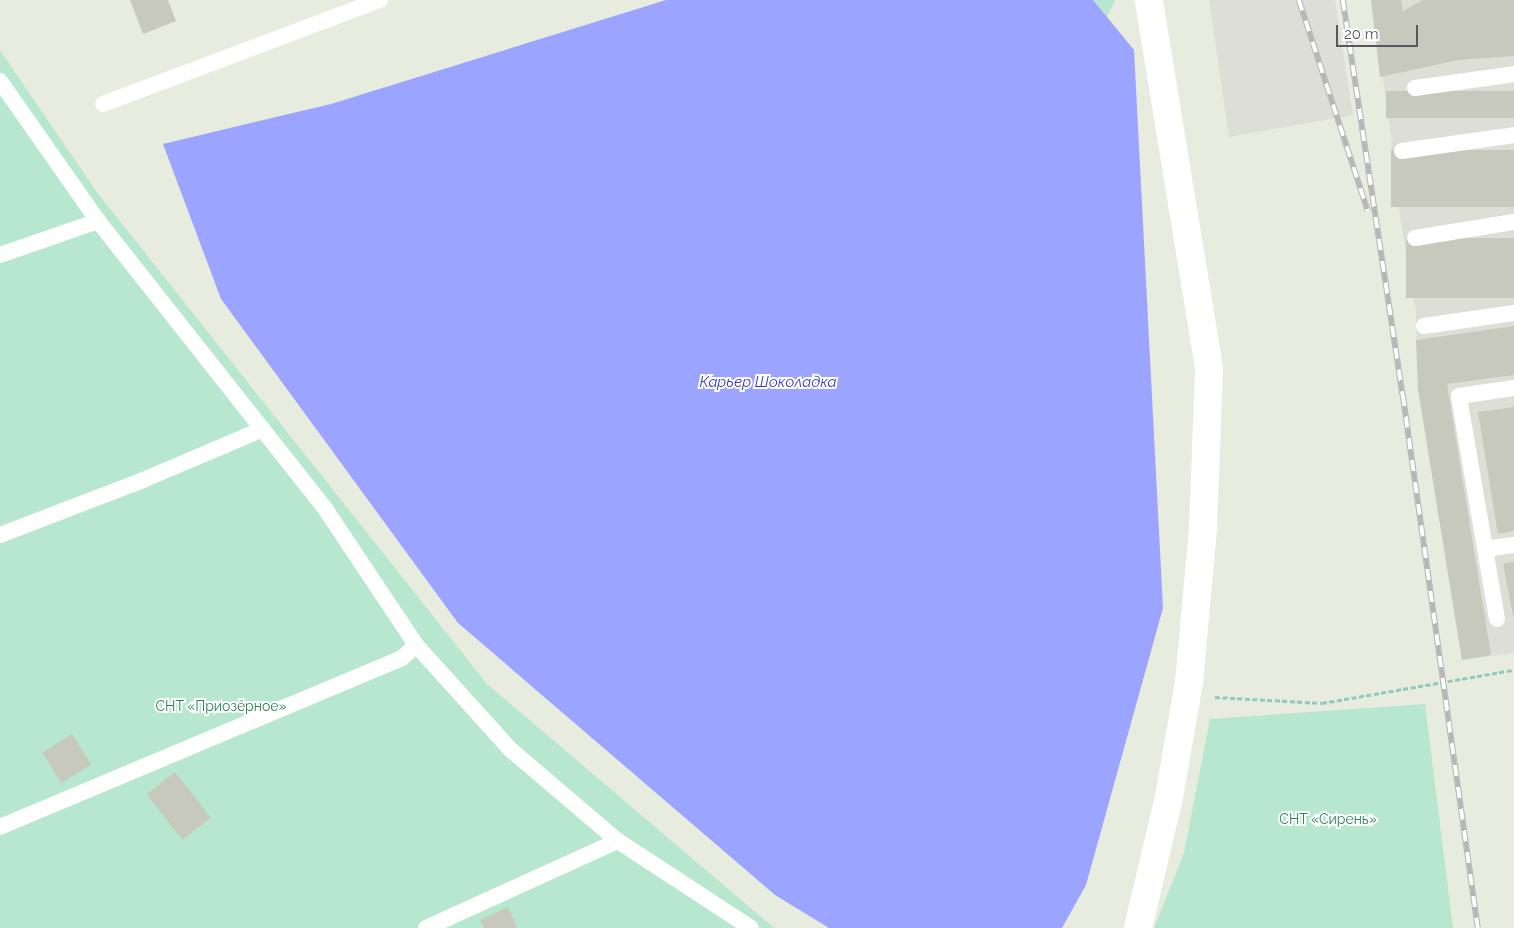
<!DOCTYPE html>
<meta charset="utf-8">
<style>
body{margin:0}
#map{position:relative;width:1514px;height:928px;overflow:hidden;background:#e8ecde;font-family:Raleway,sans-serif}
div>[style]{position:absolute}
.industrial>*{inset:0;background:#dddfd6}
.green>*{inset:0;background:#b7e7ce}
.water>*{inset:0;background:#9ba4ff}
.building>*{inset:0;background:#c7c9bd;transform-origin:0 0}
.path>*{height:3px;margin-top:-1.5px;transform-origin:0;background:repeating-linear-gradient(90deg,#91c9bc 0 5px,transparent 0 7.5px)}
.lane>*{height:16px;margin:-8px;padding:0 8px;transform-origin:8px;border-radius:8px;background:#fff}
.street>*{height:28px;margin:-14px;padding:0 14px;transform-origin:14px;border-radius:14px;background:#fff}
.rail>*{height:5.5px;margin-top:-2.75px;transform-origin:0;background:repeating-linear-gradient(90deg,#fff 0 11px,#b6b6b7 0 22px);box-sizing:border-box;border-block:1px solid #b6b6b7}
span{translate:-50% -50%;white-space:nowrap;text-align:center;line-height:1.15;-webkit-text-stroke:4px #fff;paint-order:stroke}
.park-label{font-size:14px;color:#2d8259}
.water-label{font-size:15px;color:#3537ca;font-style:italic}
.scale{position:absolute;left:1336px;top:25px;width:82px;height:22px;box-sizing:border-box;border:2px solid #575761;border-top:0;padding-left:6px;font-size:15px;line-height:18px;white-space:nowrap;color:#575761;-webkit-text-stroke:4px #fff;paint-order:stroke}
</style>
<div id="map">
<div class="industrial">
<i style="clip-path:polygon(1209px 0,1335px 0,1353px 115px,1229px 137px)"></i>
<i style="clip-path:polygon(1371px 0,1514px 0,1514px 653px,1462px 660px,1418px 389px,1416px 312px,1392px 167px,1391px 134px)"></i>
</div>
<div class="green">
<i style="clip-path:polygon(1093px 0,1115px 0,1107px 17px)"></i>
<i style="clip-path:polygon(0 50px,96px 191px,487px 684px,774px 928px,0 928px)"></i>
<i style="clip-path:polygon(1425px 704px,1453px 928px,1154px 928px,1184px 853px,1210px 719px)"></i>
</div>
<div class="water">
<i style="clip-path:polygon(666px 0,1093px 0,1134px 50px,1163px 608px,1086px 885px,1062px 928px,829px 928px,775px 895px,458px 623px,221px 299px,163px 144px,331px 104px)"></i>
</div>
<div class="building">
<i style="clip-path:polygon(130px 0,168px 0,176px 21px,143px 34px)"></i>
<i style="clip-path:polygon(1371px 0,1401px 0,1403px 11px,1423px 0,1514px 0,1514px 56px,1458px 60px,1380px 77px)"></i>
<i style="left:1514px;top:91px;width:27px;height:128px;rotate:90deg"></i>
<i style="left:1514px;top:150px;width:57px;height:123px;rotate:90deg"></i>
<i style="left:1514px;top:238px;width:60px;height:108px;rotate:90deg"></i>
<i style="clip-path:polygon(1514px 326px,1514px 375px,1447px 384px,1491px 655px,1462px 660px,1418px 389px,1416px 340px)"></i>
<i style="clip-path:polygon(1514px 407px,1514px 531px,1498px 534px,1478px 412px)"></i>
<i style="clip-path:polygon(1514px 562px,1514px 616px,1513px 616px,1503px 564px)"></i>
<i style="left:72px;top:734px;width:36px;height:35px;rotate:58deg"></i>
<i style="left:175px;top:772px;width:58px;height:36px;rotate:52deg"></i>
<i style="clip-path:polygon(508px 907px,517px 928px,484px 928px,480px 920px)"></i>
</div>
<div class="path">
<i style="left:1215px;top:697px;width:107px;rotate:3.2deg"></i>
<i style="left:1322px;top:703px;width:195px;rotate:-9.8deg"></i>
</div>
<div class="lane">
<i style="left:0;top:81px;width:171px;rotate:55deg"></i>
<i style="left:98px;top:221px;width:368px;rotate:51.7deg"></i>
<i style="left:326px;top:510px;width:162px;rotate:56.3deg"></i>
<i style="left:416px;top:645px;width:142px;rotate:47.9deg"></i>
<i style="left:511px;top:750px;width:140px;rotate:40.4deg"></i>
<i style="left:618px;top:841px;width:159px;rotate:33.2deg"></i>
<i style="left:1415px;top:88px;width:100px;rotate:-8deg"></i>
<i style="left:103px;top:104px;width:296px;rotate:-20.6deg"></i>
<i style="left:1402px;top:151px;width:113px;rotate:-8.1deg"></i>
<i style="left:1415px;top:238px;width:100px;rotate:-9.2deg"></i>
<i style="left:0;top:255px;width:104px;rotate:-19.1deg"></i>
<i style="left:1424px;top:326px;width:91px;rotate:-8.2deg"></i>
<i style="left:0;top:535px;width:153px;rotate:-21deg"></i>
<i style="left:143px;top:480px;width:130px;rotate:-23deg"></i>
<i style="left:1485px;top:549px;width:29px;rotate:-8deg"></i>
<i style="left:1497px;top:619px;width:226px;rotate:-99.7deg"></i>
<i style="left:1459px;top:396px;width:56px;rotate:-8.3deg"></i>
<i style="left:0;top:827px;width:436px;rotate:-22.8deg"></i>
<i style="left:402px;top:658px;width:19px;rotate:-43deg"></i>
<i style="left:426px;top:928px;width:211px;rotate:-24.4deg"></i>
</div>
<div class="street">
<i style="left:1138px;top:928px;width:135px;rotate:-76.7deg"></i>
<i style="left:1169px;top:797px;width:117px;rotate:-80.1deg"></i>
<i style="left:1189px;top:682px;width:156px;rotate:-84.8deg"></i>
<i style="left:1203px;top:527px;width:159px;rotate:-87.8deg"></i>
<i style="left:1209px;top:368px;width:373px;rotate:-99.3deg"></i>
</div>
<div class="rail">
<i style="left:1299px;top:0;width:222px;rotate:71.9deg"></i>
<i style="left:1343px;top:0;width:400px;rotate:81.4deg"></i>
<i style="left:1403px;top:395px;width:538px;rotate:81.99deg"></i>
</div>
<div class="park-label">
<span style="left:221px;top:706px">СНТ «Приозёрное»</span>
<span style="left:1328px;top:819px">СНТ «Сирень»</span>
</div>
<div class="water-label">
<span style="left:768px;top:383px">Карьер Шоколадка</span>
</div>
<div class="scale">20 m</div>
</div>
